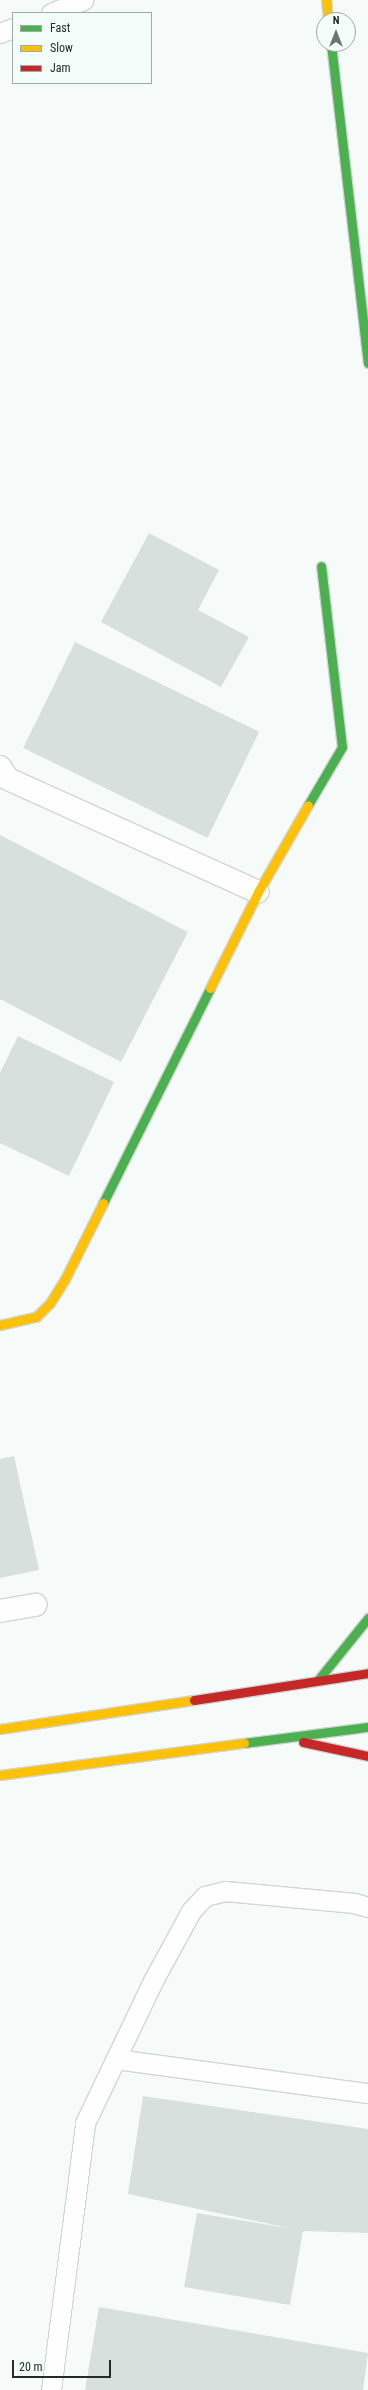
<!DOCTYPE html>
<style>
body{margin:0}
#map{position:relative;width:368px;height:2390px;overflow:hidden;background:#f6fbfa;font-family:"Roboto Condensed",sans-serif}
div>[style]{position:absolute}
.building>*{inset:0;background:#d8e0dd;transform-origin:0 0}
.roads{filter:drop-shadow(1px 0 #cfd7d5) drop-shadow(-1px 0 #cfd7d5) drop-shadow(0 1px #cfd7d5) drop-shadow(0 -1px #cfd7d5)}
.lane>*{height:19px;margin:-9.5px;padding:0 9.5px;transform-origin:9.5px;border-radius:9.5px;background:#fefefe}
.street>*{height:22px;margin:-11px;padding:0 11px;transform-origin:11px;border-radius:11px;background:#fefefe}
.fast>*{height:9px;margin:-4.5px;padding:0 4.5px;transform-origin:4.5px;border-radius:4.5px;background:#4caf50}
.slow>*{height:9px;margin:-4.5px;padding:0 4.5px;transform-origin:4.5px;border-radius:4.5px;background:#ffc107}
.jam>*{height:9px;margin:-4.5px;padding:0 4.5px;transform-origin:4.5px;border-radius:4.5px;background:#c62828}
span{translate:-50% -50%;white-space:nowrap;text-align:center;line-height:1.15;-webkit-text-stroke:4px #f3fefb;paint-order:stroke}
.legend{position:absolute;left:12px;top:12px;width:140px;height:72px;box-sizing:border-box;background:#f3fefb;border:1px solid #9faaa7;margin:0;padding:5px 7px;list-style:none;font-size:12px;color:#222c29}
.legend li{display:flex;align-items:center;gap:8px;height:20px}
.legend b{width:20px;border:1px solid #9faaa7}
.north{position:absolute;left:316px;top:12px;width:40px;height:40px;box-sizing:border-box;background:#f3fefb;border:1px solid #9faaa7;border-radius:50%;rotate:0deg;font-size:11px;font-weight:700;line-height:16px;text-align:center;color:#222c29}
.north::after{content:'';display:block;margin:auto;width:14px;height:18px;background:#6c7472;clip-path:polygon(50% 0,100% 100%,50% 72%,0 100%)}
.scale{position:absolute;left:12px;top:2360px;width:99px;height:18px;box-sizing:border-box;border:2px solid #222c29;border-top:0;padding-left:5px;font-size:12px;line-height:14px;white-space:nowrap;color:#222c29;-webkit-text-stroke:3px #f3fefb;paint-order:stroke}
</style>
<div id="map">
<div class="building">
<i style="clip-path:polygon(149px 533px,219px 570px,198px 610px,249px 637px,221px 687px,101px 622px)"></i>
<i style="left:75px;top:642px;width:205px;height:118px;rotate:26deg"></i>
<i style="clip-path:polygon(0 835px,188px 932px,121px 1062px,0 999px)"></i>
<i style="clip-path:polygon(18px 1036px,114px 1082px,69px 1176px,0 1143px,0 1073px)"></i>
<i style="clip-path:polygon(14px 1456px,39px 1570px,0 1578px,0 1459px)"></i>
<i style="clip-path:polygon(143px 2096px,368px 2129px,368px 2233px,303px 2231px,290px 2305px,184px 2287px,197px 2213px,293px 2229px,128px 2194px)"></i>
<i style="clip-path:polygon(99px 2307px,368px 2353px,363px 2390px,85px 2390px)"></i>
</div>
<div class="roads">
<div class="lane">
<i style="left:51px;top:13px;width:35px;rotate:-22deg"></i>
<i style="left:0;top:33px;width:14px;rotate:-21deg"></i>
<i style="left:116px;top:2059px;width:254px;rotate:7.7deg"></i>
<i style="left:51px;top:2390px;width:269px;rotate:-82.7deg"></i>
<i style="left:85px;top:2123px;width:160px;rotate:-64.4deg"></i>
<i style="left:154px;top:1979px;width:77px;rotate:-61.4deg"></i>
<i style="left:191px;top:1911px;width:21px;rotate:-47deg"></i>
<i style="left:205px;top:1896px;width:21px;rotate:-14deg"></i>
<i style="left:225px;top:1891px;width:130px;rotate:5.3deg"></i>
<i style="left:354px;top:1903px;width:15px;rotate:16deg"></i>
</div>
<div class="street">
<i style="left:0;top:767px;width:14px;rotate:56deg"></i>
<i style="left:8px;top:779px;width:274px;rotate:24.3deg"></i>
<i style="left:0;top:1611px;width:36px;rotate:-10deg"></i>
</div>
<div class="fast">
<i style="left:331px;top:44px;width:321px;rotate:83.4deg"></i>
<i style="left:308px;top:805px;width:67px;rotate:-59.6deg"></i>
<i style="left:342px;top:747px;width:182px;rotate:-96.6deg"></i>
<i style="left:103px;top:1203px;width:240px;rotate:-63.5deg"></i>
<i style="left:318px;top:1680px;width:80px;rotate:-51.1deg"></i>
<i style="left:244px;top:1743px;width:125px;rotate:-7.4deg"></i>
</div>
<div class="slow">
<i style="left:326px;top:0;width:20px;rotate:84deg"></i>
<i style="left:210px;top:988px;width:107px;rotate:-63.4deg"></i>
<i style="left:258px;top:892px;width:100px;rotate:-60.1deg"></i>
<i style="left:0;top:1325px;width:37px;rotate:-13deg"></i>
<i style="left:36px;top:1317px;width:20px;rotate:-45deg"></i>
<i style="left:50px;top:1303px;width:28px;rotate:-58deg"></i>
<i style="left:65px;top:1279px;width:85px;rotate:-63.4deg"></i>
<i style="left:0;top:1729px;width:196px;rotate:-8.5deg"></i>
<i style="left:0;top:1775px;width:246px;rotate:-7.5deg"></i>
</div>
<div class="jam">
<i style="left:194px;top:1700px;width:176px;rotate:-8.8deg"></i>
<i style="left:303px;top:1742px;width:66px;rotate:12.2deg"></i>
</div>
</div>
<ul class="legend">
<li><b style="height:5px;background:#4caf50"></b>Fast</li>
<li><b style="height:5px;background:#ffc107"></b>Slow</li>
<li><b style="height:5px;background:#c62828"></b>Jam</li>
</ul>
<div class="north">N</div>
<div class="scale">20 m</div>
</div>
